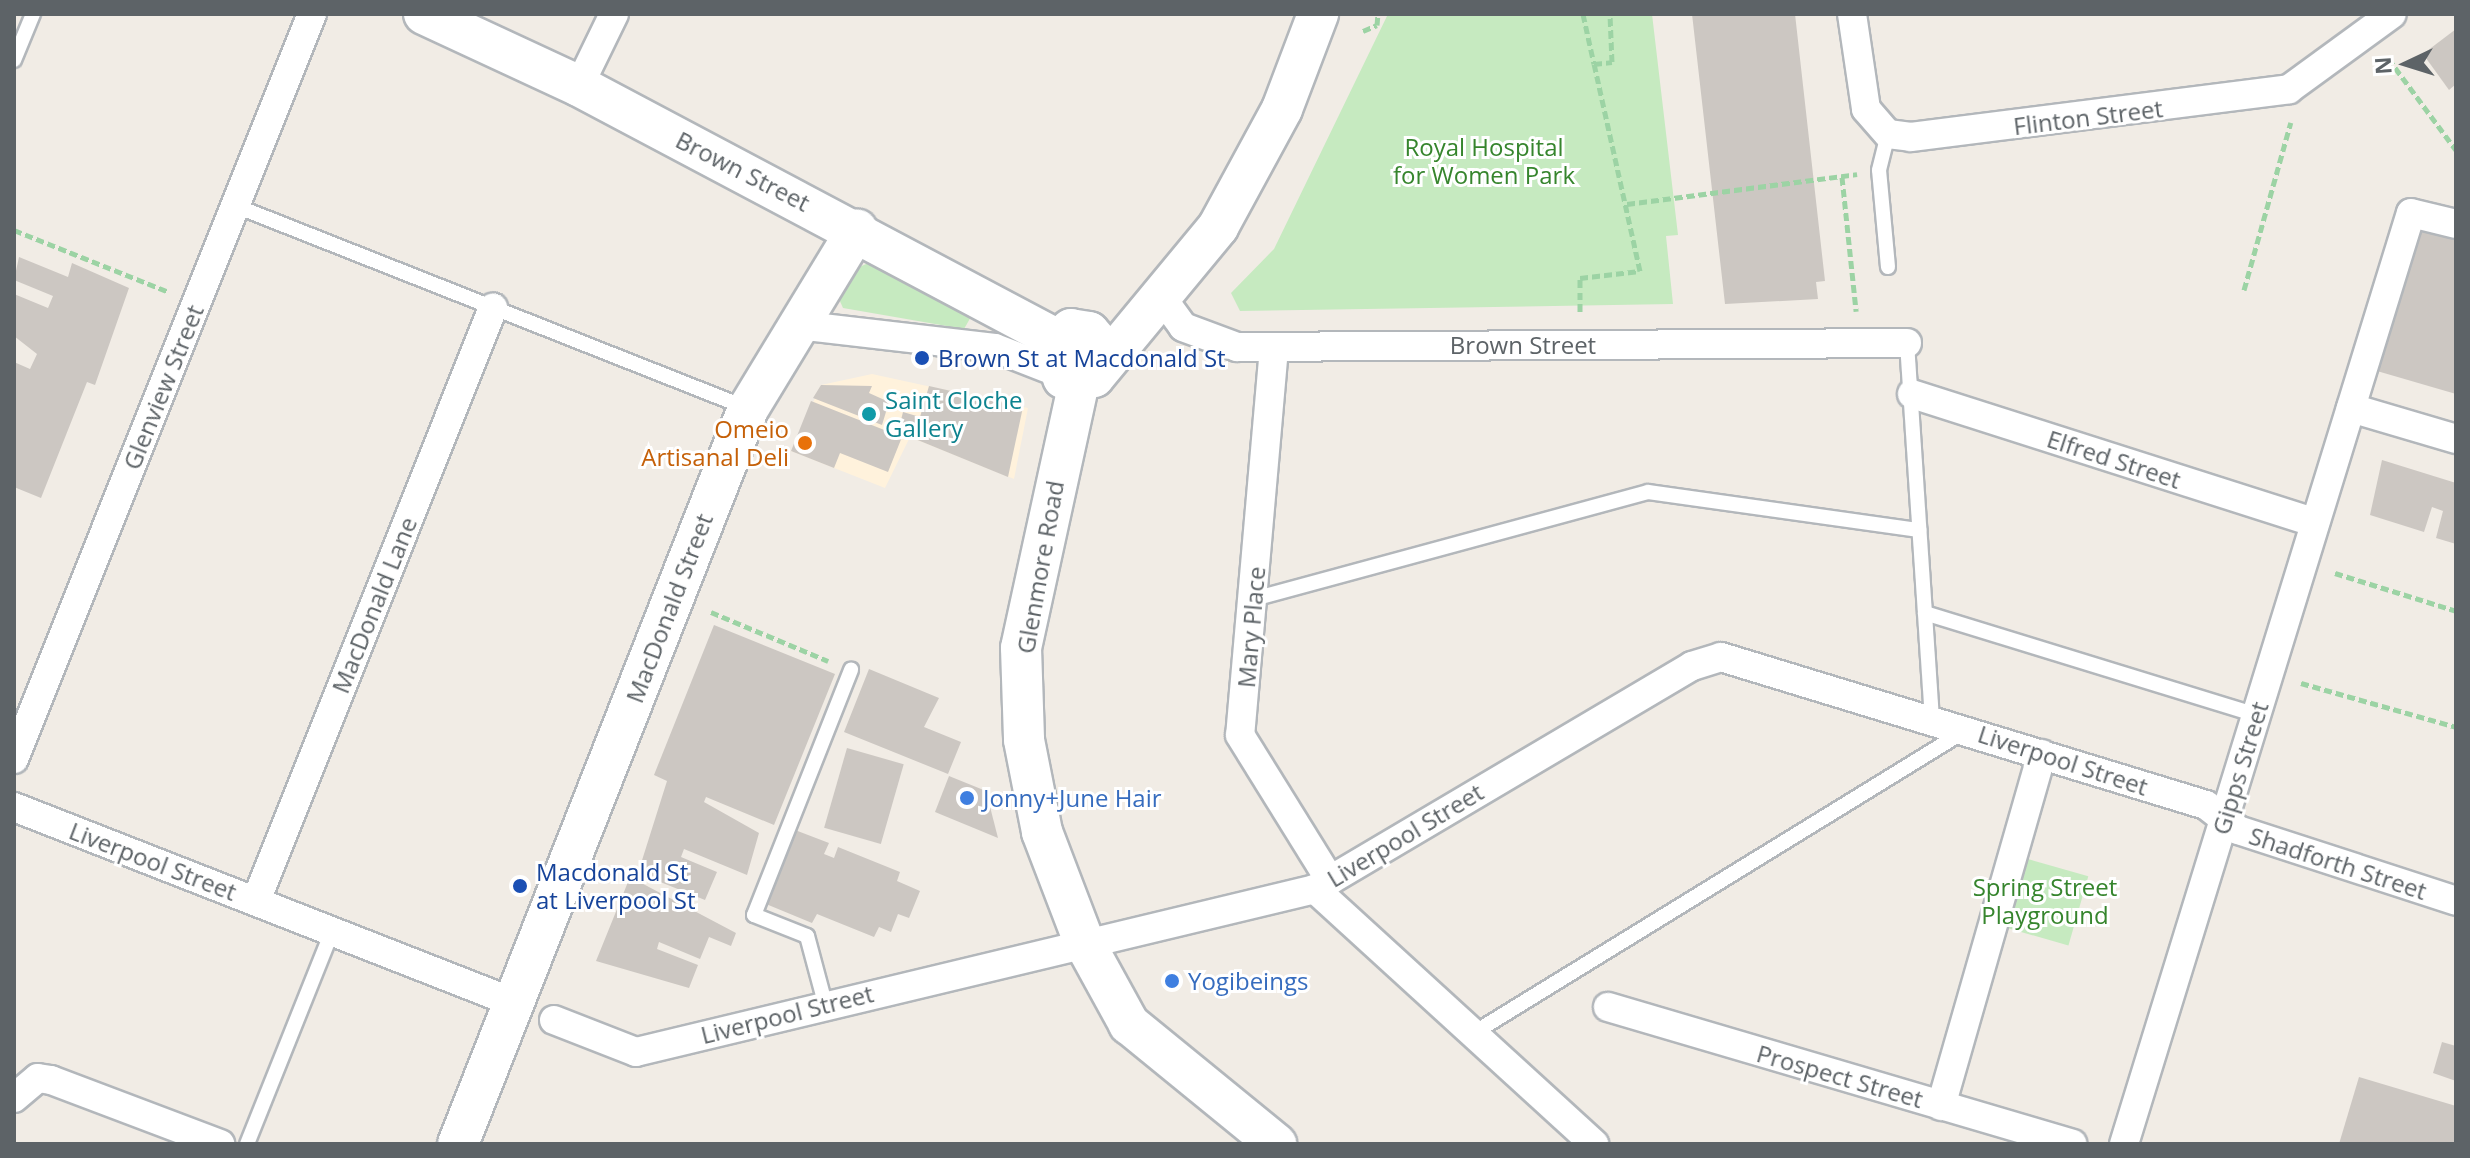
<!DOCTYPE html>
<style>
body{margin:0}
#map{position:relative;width:2470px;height:1158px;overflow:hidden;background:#f1ece5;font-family:"Open Sans",sans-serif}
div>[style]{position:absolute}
.commercial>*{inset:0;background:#fff2dc}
.green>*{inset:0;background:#c6eac0;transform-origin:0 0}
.building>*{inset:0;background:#ccc7c2;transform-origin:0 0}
.path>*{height:5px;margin-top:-2.5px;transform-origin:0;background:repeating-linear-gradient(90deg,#9cd3a4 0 8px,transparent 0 12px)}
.roads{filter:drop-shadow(2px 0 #b3b7bb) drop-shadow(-2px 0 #b3b7bb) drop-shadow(0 2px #b3b7bb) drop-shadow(0 -2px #b3b7bb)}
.lane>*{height:14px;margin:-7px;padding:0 7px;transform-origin:7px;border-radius:7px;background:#fff}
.street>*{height:28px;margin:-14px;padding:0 14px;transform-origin:14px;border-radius:14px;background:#fff}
.secondary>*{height:40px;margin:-20px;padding:0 20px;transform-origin:20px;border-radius:20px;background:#fff}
.dots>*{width:22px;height:22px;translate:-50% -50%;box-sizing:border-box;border:4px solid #fff;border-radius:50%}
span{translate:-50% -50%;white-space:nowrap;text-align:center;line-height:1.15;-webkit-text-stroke:6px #fff;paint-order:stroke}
.street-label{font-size:24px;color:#5d6367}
.park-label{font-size:24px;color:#36852d}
.transit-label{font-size:24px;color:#164399}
.left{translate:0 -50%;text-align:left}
.culture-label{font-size:24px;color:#0d838f}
.food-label{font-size:24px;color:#c56008}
.right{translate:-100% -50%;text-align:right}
.shop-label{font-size:24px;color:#366cbe}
.frame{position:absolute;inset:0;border:16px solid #5d6367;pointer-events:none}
.north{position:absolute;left:2366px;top:24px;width:80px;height:80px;-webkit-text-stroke:6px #fff;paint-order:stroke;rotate:266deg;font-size:22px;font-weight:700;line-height:32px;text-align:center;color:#5d6367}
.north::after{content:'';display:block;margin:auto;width:28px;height:36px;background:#5d6367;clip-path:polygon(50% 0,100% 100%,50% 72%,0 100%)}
</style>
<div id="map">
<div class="commercial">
<i style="clip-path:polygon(872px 374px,1028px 408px,1014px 479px,910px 437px,885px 488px,791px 451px,821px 385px)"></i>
</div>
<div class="green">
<i style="clip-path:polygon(1388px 14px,1652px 14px,1678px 235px,1666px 236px,1673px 304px,1240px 311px,1231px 293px,1274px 249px)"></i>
<i style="clip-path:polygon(873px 261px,972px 315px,964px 329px,843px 308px,839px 299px,857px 268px)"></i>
<i style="left:2021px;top:857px;width:70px;height:72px;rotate:16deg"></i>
</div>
<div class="building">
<i style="clip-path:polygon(1692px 14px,1795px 14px,1825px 281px,1816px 282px,1818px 299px,1725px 304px)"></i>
<i style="clip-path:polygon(2456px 29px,2456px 84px,2449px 90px,2423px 54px)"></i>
<i style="clip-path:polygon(2422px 226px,2456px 233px,2456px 394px,2377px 371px)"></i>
<i style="clip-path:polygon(19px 257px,68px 277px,72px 263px,129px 288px,95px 385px,87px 382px,41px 498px,14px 487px,14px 362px,30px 369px,37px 354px,14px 336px,14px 294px,48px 308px,53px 296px,14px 280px)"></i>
<i style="clip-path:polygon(821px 385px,872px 386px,869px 393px,889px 402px,882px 425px,813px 398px)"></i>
<i style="clip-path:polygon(929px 386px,1023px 407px,1008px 477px,898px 432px,903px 412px,920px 417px)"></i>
<i style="clip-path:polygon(811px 401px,902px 437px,888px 472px,840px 453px,834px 468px,791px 451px)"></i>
<i style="clip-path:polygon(2382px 460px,2456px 483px,2456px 544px,2436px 538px,2443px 511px,2432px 507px,2424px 532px,2370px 515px)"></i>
<i style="clip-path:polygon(714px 625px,835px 674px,774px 825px,706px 797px,704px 802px,759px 833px,747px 875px,684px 849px,681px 857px,717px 872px,705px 900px,638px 873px,667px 781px,654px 775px)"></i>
<i style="clip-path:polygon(869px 669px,939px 698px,924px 727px,961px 742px,948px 774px,844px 732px)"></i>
<i style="left:847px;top:748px;width:59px;height:83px;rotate:16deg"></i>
<i style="clip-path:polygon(949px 776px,986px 791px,998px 838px,935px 812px)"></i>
<i style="clip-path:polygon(795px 830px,829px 843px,824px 854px,834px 858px,838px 847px,900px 872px,897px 881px,920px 891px,909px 918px,898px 914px,891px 932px,879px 927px,874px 937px,817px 914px,812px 923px,766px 904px)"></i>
<i style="clip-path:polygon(630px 877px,736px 933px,731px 946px,709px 937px,700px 959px,659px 942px,657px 949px,698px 965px,689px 988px,596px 961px)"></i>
<i style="clip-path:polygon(2442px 1042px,2456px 1046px,2456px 1081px,2433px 1073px)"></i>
<i style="clip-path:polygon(2359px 1077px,2456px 1106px,2456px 1144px,2339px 1144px)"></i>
</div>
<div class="path">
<i style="left:1583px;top:14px;width:51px;rotate:77.6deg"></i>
<i style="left:1363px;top:31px;width:15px;rotate:-23deg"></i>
<i style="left:1377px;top:25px;width:11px;rotate:-85deg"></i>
<i style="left:2388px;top:58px;width:114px;rotate:53.5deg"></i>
<i style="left:1842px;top:177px;width:135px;rotate:84deg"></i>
<i style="left:1627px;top:204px;width:232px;rotate:-7.4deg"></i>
<i style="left:14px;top:230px;width:167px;rotate:21.8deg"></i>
<i style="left:2244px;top:290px;width:174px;rotate:-74.4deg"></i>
<i style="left:1580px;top:312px;width:34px;rotate:-90deg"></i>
<i style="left:1580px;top:278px;width:60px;rotate:-6.7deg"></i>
<i style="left:1640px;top:271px;width:212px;rotate:-102.5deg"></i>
<i style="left:1594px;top:64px;width:18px;rotate:-6deg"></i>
<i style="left:1612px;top:62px;width:48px;rotate:-92.4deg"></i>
<i style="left:2335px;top:573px;width:127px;rotate:17.4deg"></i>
<i style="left:711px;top:612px;width:127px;rotate:22.7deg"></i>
<i style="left:2301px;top:683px;width:161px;rotate:15.8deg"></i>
</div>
<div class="roads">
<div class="lane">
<i style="left:14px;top:60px;width:50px;rotate:-67.6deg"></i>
<i style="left:236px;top:206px;width:549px;rotate:21.57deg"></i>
<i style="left:1888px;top:267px;width:97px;rotate:-95.3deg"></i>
<i style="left:1879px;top:170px;width:37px;rotate:-76deg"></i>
<i style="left:1907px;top:343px;width:376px;rotate:86.2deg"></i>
<i style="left:1254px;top:599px;width:408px;rotate:-15.2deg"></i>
<i style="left:1648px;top:492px;width:274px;rotate:8deg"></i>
<i style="left:1925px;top:613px;width:346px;rotate:17.1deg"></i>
<i style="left:825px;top:1003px;width:69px;rotate:-105deg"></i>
<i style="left:807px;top:936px;width:57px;rotate:-158.4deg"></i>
<i style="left:754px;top:915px;width:264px;rotate:-68.4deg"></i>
<i style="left:1472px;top:1034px;width:576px;rotate:-31.59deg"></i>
<i style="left:247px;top:1144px;width:228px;rotate:-68.2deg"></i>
</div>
<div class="street">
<i style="left:1852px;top:14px;width:96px;rotate:81.6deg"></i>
<i style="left:1866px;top:109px;width:33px;rotate:49deg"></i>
<i style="left:1888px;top:134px;width:23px;rotate:7deg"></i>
<i style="left:1911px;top:137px;width:381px;rotate:-7.2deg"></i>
<i style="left:2289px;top:89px;width:127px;rotate:-36.1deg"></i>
<i style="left:579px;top:86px;width:80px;rotate:-64.1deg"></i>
<i style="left:1160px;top:295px;width:39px;rotate:54deg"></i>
<i style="left:1183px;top:327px;width:58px;rotate:20.3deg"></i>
<i style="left:1237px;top:347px;width:670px;rotate:-0.34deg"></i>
<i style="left:797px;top:325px;width:199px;rotate:6.6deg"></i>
<i style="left:995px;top:348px;width:66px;rotate:21.2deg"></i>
<i style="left:1274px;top:348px;width:388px;rotate:95deg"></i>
<i style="left:1240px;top:735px;width:171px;rotate:58.2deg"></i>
<i style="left:1912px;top:394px;width:423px;rotate:17.7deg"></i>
<i style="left:2351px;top:408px;width:109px;rotate:16.4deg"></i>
<i style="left:14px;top:759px;width:802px;rotate:-68.2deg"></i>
<i style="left:14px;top:807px;width:538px;rotate:21.37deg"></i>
<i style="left:1315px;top:889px;width:378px;rotate:42.4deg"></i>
<i style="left:256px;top:901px;width:639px;rotate:-68.22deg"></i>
<i style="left:1608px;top:1007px;width:484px;rotate:16.4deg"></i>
<i style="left:554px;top:1020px;width:88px;rotate:21.3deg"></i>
<i style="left:636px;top:1052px;width:698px;rotate:-13.5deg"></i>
<i style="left:1315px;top:889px;width:438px;rotate:-30.6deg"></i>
<i style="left:1692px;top:666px;width:30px;rotate:-17deg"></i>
<i style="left:1721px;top:657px;width:507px;rotate:16.97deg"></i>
<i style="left:2206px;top:805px;width:41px;rotate:38deg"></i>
<i style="left:2238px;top:830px;width:229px;rotate:18deg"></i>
<i style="left:14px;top:1098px;width:31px;rotate:-40deg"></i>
<i style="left:38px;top:1078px;width:13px;rotate:9deg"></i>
<i style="left:51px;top:1080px;width:181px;rotate:20.7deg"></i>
<i style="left:1941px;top:1106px;width:366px;rotate:-74deg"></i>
<i style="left:2124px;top:1144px;width:974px;rotate:-72.87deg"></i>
<i style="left:2411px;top:213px;width:46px;rotate:13.7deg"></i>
</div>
<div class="secondary">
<i style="left:424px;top:14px;width:171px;rotate:24.9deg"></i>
<i style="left:579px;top:86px;width:540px;rotate:27.94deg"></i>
<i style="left:1103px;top:364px;width:16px;rotate:-90deg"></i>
<i style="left:1103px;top:348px;width:21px;rotate:-131deg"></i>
<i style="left:1089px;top:332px;width:18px;rotate:-171deg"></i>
<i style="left:1071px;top:329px;width:26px;rotate:137deg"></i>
<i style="left:1052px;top:347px;width:33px;rotate:70deg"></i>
<i style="left:1063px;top:378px;width:31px;rotate:-2deg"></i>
<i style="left:1094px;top:377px;width:195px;rotate:-50.4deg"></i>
<i style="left:1218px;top:227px;width:134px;rotate:-61.5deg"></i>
<i style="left:1282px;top:109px;width:102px;rotate:-69.2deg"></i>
<i style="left:1079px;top:382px;width:272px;rotate:102.3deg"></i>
<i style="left:1021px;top:648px;width:92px;rotate:88.1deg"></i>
<i style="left:1024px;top:740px;width:94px;rotate:78.9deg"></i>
<i style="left:1042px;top:832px;width:118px;rotate:69.1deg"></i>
<i style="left:1084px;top:942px;width:94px;rotate:61.2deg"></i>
<i style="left:1129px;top:1024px;width:190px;rotate:39.2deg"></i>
<i style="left:458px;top:1144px;width:790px;rotate:-68.47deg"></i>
<i style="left:748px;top:409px;width:210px;rotate:-58.7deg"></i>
</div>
</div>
<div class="dots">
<i style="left:922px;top:358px;background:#1a4fb4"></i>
<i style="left:869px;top:414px;background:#0f9aa8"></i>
<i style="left:805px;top:443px;background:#e8710a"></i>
<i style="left:967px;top:798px;background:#3f7fe0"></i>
<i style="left:520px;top:886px;background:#1a4fb4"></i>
<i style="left:1172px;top:981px;background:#3f7fe0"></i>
</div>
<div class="street-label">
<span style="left:2088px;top:117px;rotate:-7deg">Flinton Street</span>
<span style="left:743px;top:171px;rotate:27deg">Brown Street</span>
<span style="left:1523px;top:345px">Brown Street</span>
<span style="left:163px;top:387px;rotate:-68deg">Glenview Street</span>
<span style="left:2114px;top:459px;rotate:18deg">Elfred Street</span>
<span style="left:1040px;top:567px;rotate:-80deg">Glenmore Road</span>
<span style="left:374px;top:605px;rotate:-68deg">MacDonald Lane</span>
<span style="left:669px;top:608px;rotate:-69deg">MacDonald Street</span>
<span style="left:1251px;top:627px;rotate:-85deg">Mary Place</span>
<span style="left:2063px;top:760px;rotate:18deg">Liverpool Street</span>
<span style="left:2240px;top:768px;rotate:-73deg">Gipps Street</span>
<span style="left:1405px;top:835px;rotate:-31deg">Liverpool Street</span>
<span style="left:153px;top:861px;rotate:21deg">Liverpool Street</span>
<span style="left:2338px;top:863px;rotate:18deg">Shadforth Street</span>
<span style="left:787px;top:1014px;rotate:-14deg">Liverpool Street</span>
<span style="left:1840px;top:1076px;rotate:16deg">Prospect Street</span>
</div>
<div class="park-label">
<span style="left:1484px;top:161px">Royal Hospital<br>for Women Park</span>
<span style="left:2045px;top:901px">Spring Street<br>Playground</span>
</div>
<div class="transit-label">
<span class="left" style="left:938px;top:358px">Brown St at Macdonald St</span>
<span class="left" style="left:536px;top:886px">Macdonald St<br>at Liverpool St</span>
</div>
<div class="culture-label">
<span class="left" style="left:885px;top:414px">Saint Cloche<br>Gallery</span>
</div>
<div class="food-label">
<span class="right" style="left:789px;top:443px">Omeio<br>Artisanal Deli</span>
</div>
<div class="shop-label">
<span class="left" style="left:983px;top:798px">Jonny+June Hair</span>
<span class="left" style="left:1188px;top:981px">Yogibeings</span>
</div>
<div class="frame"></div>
<div class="north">N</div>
</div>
